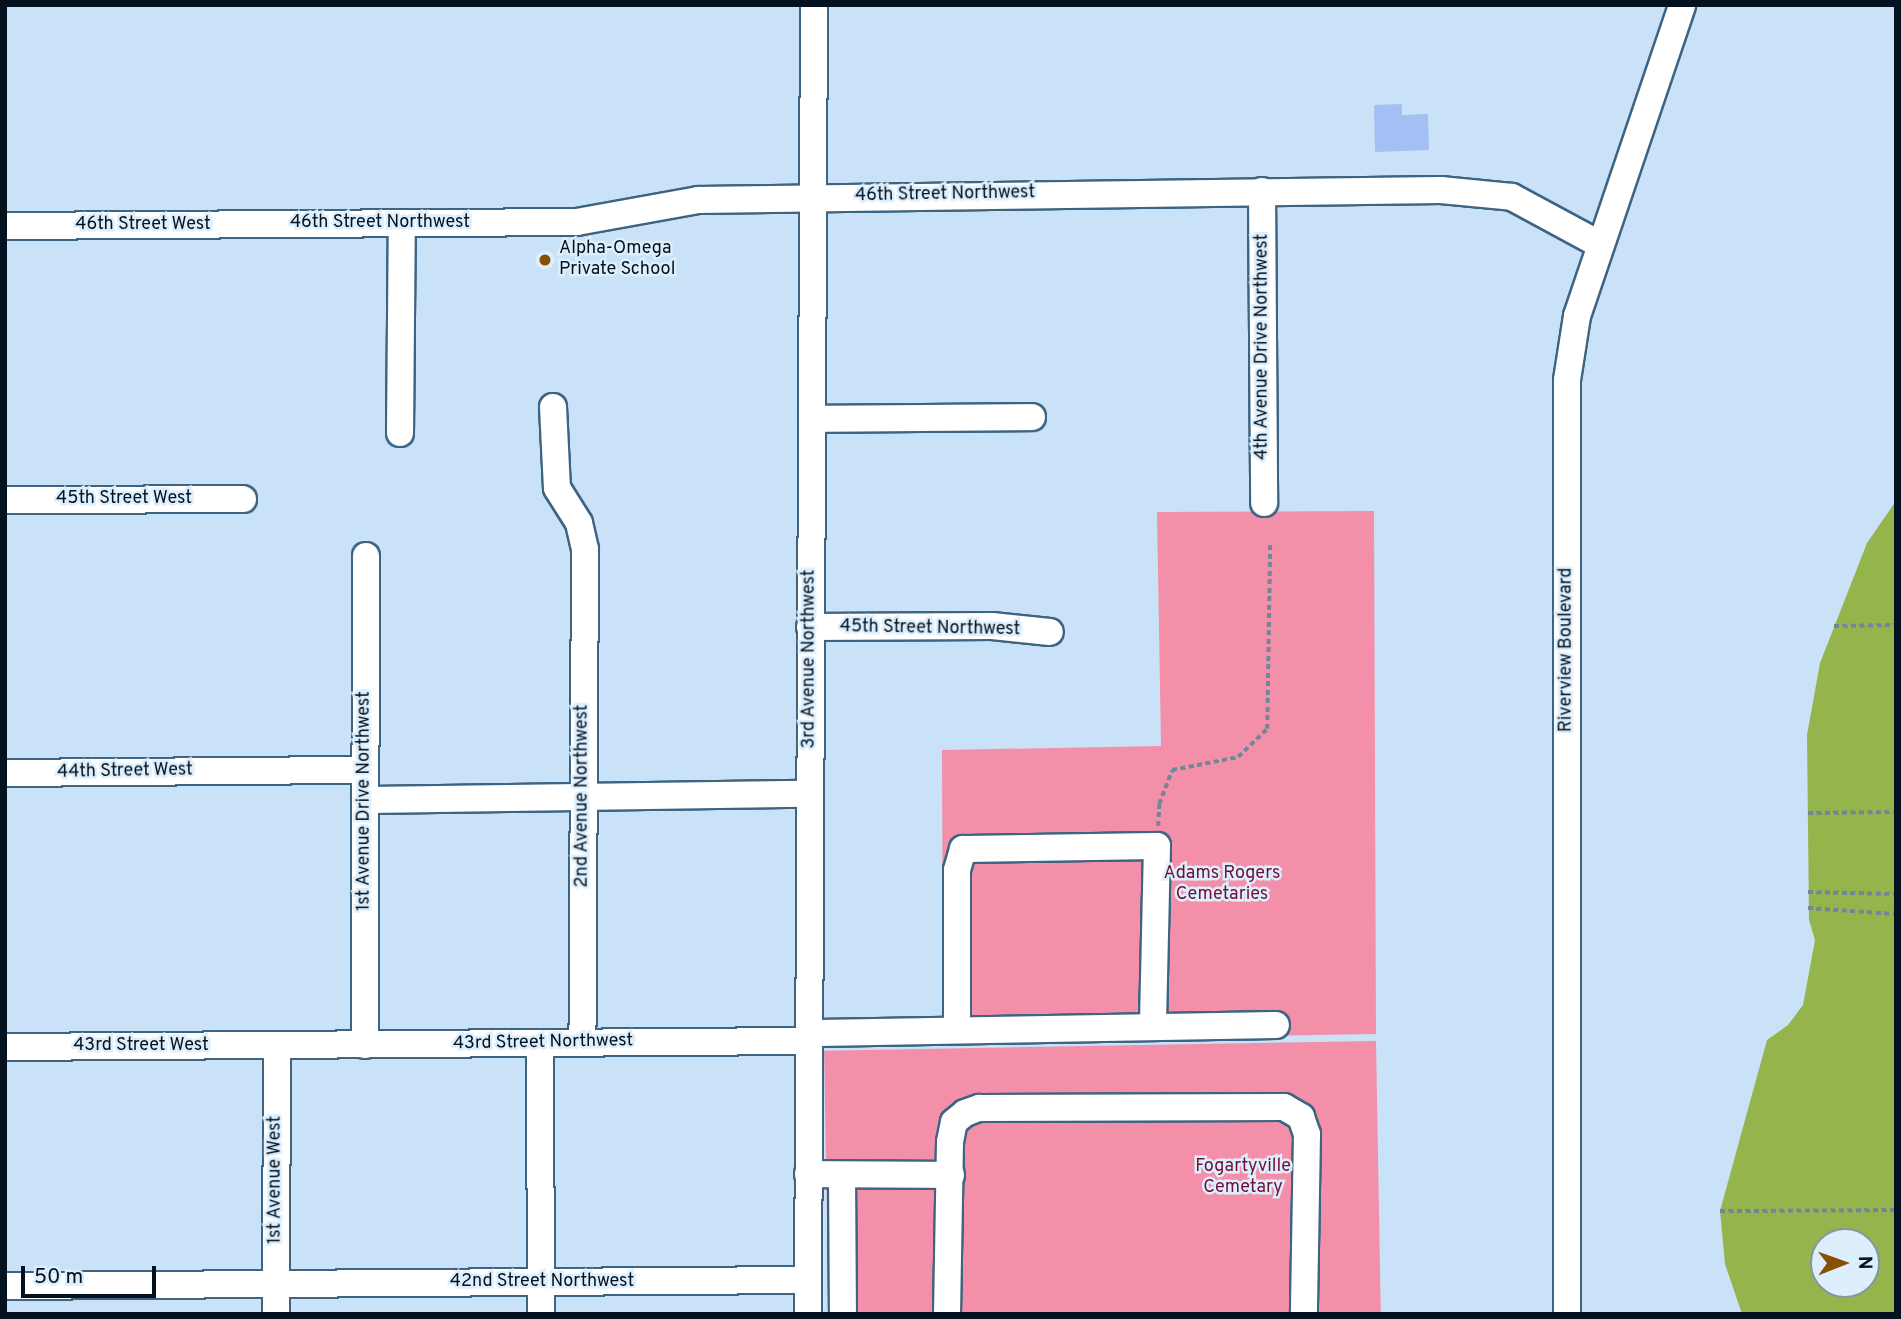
<!DOCTYPE html>
<style>
body{margin:0}
#map{position:relative;width:1901px;height:1319px;overflow:hidden;background:#c9e2f7;font-family:Overpass,sans-serif}
div>[style]{position:absolute}
.green>*{inset:0;background:#f48fa9;transform-origin:0 0}
.water>*{inset:0;background:#95b54c}
.building>*{inset:0;background:#a3bff4}
.path>*{height:3.5px;margin-top:-1.75px;transform-origin:0;background:repeating-linear-gradient(90deg,#718697 0 5px,transparent 0 8.5px)}
.roads{filter:drop-shadow(2px 0 #3d6483) drop-shadow(-2px 0 #3d6483) drop-shadow(0 2px #3d6483) drop-shadow(0 -2px #3d6483)}
.minor>*{height:26px;margin:-13px;padding:0 13px;transform-origin:13px;border-radius:13px;background:#fff}
.dots>*{width:19px;height:19px;translate:-50% -50%;box-sizing:border-box;border:4px solid #ddeefc;border-radius:50%}
span{translate:-50% -50%;white-space:nowrap;text-align:center;line-height:1.15;-webkit-text-stroke:5px #ddeefc;paint-order:stroke}
.street-label{font-size:18px;color:#03121e}
.poi-label{font-size:18px;color:#03121e}
.left{translate:0 -50%;text-align:left}
.park-label{font-size:18px;color:#710e36}
.frame{position:absolute;inset:0;border:7px solid #03121e;pointer-events:none}
.north{position:absolute;left:1810px;top:1228px;width:70px;height:70px;box-sizing:border-box;background:#ddeefc;border:2px solid #8696a3;border-radius:50%;rotate:89deg;font-size:19px;font-weight:700;line-height:28px;text-align:center;color:#03121e}
.north::after{content:'';display:block;margin:auto;width:24px;height:32px;background:#895005;clip-path:polygon(50% 0,100% 100%,50% 72%,0 100%)}
.scale{position:absolute;left:21px;top:1266px;width:135px;height:32px;box-sizing:border-box;border:4px solid #03121e;border-top:0;padding-left:9px;font-size:21px;line-height:24px;white-space:nowrap;color:#03121e;-webkit-text-stroke:5px #ddeefc;paint-order:stroke}
</style>
<div id="map">
<div class="green">
<i style="clip-path:polygon(1374px 511px,1376px 1034px,943px 1041px,942px 750px,1161px 746px,1157px 512px)"></i>
<i style="left:1376px;top:1041px;width:273px;height:552px;rotate:89deg"></i>
</div>
<div class="water">
<i style="clip-path:polygon(evenodd,1896px 501px,1896px 1314px,1742px 1314px,1725px 1264px,1720px 1211px,1767px 1040px,1788px 1025px,1803px 1005px,1815px 940px,1809px 920px,1807px 735px,1820px 663px,1867px 543px,1896px 501px,1824px 1242px,1866px 1242px,1866px 1284px,1824px 1284px,1824px 1242px)"></i>
</div>
<div class="building">
<i style="clip-path:polygon(1402px 104px,1402px 115px,1428px 114px,1429px 150px,1375px 152px,1374px 105px)"></i>
</div>
<div class="path">
<i style="left:1834px;top:626px;width:62px;rotate:-0.9deg"></i>
<i style="left:1808px;top:813px;width:88px;rotate:-0.7deg"></i>
<i style="left:1158px;top:826px;width:22px;rotate:-87deg"></i>
<i style="left:1159px;top:804px;width:36px;rotate:-69deg"></i>
<i style="left:1172px;top:770px;width:67px;rotate:-11.1deg"></i>
<i style="left:1238px;top:757px;width:40px;rotate:-44deg"></i>
<i style="left:1267px;top:729px;width:186px;rotate:-89.1deg"></i>
<i style="left:1808px;top:892px;width:88px;rotate:1.3deg"></i>
<i style="left:1808px;top:908px;width:88px;rotate:3.9deg"></i>
<i style="left:1720px;top:1211px;width:176px;rotate:-0.3deg"></i>
</div>
<div class="roads">
<div class="minor">
<i style="left:1262px;top:191px;width:312px;rotate:89.6deg"></i>
<i style="left:5px;top:226px;width:572px;rotate:-0.4deg"></i>
<i style="left:577px;top:222px;width:123px;rotate:-10.3deg"></i>
<i style="left:698px;top:200px;width:743px;rotate:-0.77deg"></i>
<i style="left:1441px;top:190px;width:71px;rotate:5.6deg"></i>
<i style="left:1512px;top:197px;width:99px;rotate:28.4deg"></i>
<i style="left:553px;top:407px;width:81px;rotate:87.2deg"></i>
<i style="left:557px;top:488px;width:41px;rotate:57.8deg"></i>
<i style="left:579px;top:523px;width:27px;rotate:77deg"></i>
<i style="left:585px;top:549px;width:494px;rotate:90.3deg"></i>
<i style="left:812px;top:419px;width:220px;rotate:-0.5deg"></i>
<i style="left:400px;top:433px;width:210px;rotate:-89.5deg"></i>
<i style="left:5px;top:500px;width:238px;rotate:-0.2deg"></i>
<i style="left:810px;top:627px;width:182px;rotate:-0.3deg"></i>
<i style="left:992px;top:626px;width:58px;rotate:5.9deg"></i>
<i style="left:5px;top:773px;width:360px;rotate:-0.5deg"></i>
<i style="left:365px;top:800px;width:444px;rotate:-0.8deg"></i>
<i style="left:957px;top:1028px;width:158px;rotate:-90deg"></i>
<i style="left:957px;top:870px;width:22px;rotate:-74deg"></i>
<i style="left:963px;top:849px;width:194px;rotate:-0.9deg"></i>
<i style="left:1157px;top:846px;width:181px;rotate:91.3deg"></i>
<i style="left:808px;top:1041px;width:13px;rotate:-39deg"></i>
<i style="left:818px;top:1033px;width:458px;rotate:-1deg"></i>
<i style="left:540px;top:1043px;width:271px;rotate:89.8deg"></i>
<i style="left:365px;top:1045px;width:489px;rotate:-89.9deg"></i>
<i style="left:5px;top:1047px;width:803px;rotate:-0.43deg"></i>
<i style="left:808px;top:1174px;width:143px;rotate:0.4deg"></i>
<i style="left:842px;top:1175px;width:139px;rotate:89.6deg"></i>
<i style="left:5px;top:1286px;width:803px;rotate:-0.43deg"></i>
<i style="left:276px;top:1314px;width:269px;rotate:-89.8deg"></i>
<i style="left:808px;top:1314px;width:1309px;rotate:-89.74deg"></i>
<i style="left:947px;top:1314px;width:172px;rotate:-89deg"></i>
<i style="left:950px;top:1142px;width:20px;rotate:-79deg"></i>
<i style="left:954px;top:1122px;width:14px;rotate:-39deg"></i>
<i style="left:965px;top:1113px;width:15px;rotate:-20deg"></i>
<i style="left:979px;top:1108px;width:305px;rotate:-0.2deg"></i>
<i style="left:1284px;top:1107px;width:20px;rotate:30deg"></i>
<i style="left:1301px;top:1117px;width:18px;rotate:71deg"></i>
<i style="left:1307px;top:1134px;width:180px;rotate:91deg"></i>
<i style="left:1567px;top:1314px;width:934px;rotate:-90deg"></i>
<i style="left:1567px;top:380px;width:65px;rotate:-81.1deg"></i>
<i style="left:1577px;top:316px;width:328px;rotate:-71.3deg"></i>
</div>
</div>
<div class="dots">
<i style="left:545px;top:260px;background:#895005"></i>
</div>
<div class="street-label">
<span style="left:945px;top:195px;rotate:-1deg">46th Street Northwest</span>
<span style="left:380px;top:223px">46th Street Northwest</span>
<span style="left:143px;top:225px">46th Street West</span>
<span style="left:1263px;top:347px;rotate:-90deg">4th Avenue Drive Northwest</span>
<span style="left:124px;top:499px">45th Street West</span>
<span style="left:930px;top:629px;rotate:1deg">45th Street Northwest</span>
<span style="left:1567px;top:650px;rotate:-90deg">Riverview Boulevard</span>
<span style="left:810px;top:659px;rotate:-90deg">3rd Avenue Northwest</span>
<span style="left:125px;top:772px;rotate:-1deg">44th Street West</span>
<span style="left:583px;top:796px;rotate:-90deg">2nd Avenue Northwest</span>
<span style="left:365px;top:801px;rotate:-90deg">1st Avenue Drive Northwest</span>
<span style="left:543px;top:1043px;rotate:-1deg">43rd Street Northwest</span>
<span style="left:141px;top:1046px">43rd Street West</span>
<span style="left:276px;top:1180px;rotate:-90deg">1st Avenue West</span>
<span style="left:542px;top:1282px">42nd Street Northwest</span>
</div>
<div class="poi-label">
<span class="left" style="left:559px;top:260px">Alpha-Omega<br>Private School</span>
</div>
<div class="park-label">
<span style="left:1222px;top:885px">Adams Rogers<br>Cemetaries</span>
<span style="left:1243px;top:1178px">Fogartyville<br>Cemetary</span>
</div>
<div class="frame"></div>
<div class="north">N</div>
<div class="scale">50 m</div>
</div>
